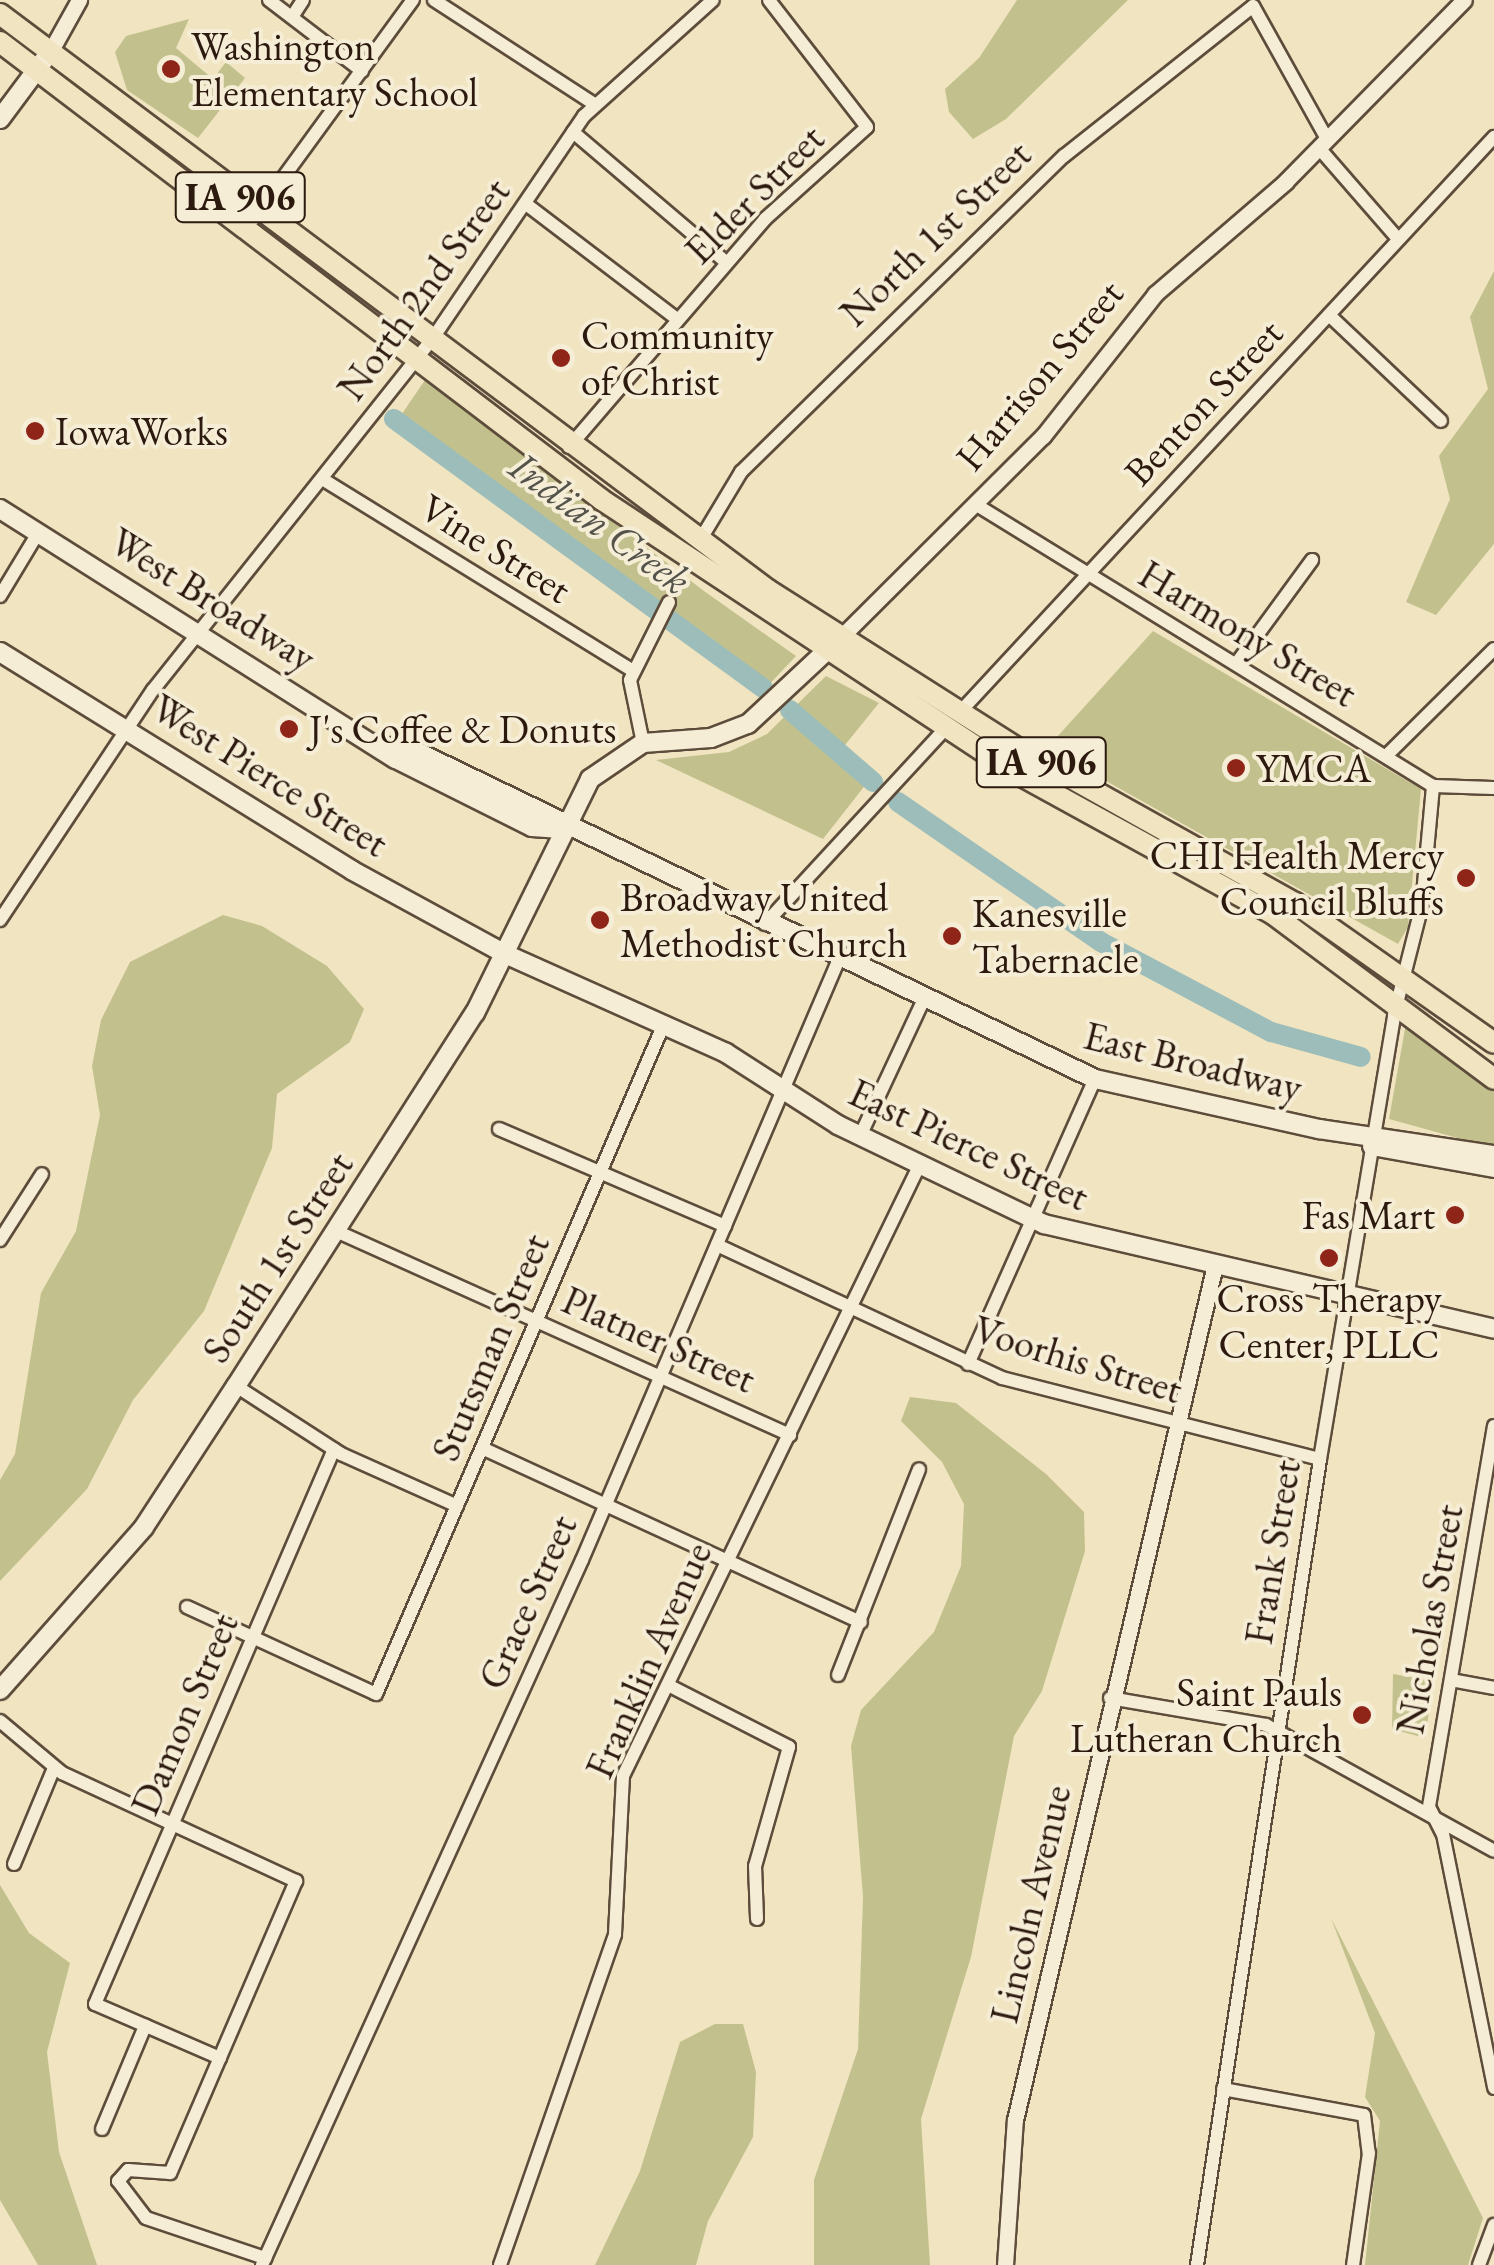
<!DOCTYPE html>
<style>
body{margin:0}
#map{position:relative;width:1494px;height:2265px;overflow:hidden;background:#f1e4c0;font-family:"EB Garamond",serif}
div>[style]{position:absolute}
.green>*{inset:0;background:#c2c18d}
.river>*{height:20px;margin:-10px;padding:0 10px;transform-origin:10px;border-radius:10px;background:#9dbdba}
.roads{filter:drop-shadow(2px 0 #5d4c3b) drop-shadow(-2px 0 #5d4c3b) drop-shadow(0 2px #5d4c3b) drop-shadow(0 -2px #5d4c3b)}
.minor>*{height:12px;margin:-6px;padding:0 6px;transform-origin:6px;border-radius:6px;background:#f6edd6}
.tertiary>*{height:15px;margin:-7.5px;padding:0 7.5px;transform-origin:7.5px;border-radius:7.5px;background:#f6edd6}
.secondary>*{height:18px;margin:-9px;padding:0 9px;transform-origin:9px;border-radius:9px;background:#f6edd6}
.primary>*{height:20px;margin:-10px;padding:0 10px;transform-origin:10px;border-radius:10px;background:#f1e4c0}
.dots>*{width:28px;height:28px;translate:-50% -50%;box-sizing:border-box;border:5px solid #f6edd6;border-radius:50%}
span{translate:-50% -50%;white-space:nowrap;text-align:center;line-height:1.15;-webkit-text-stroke:8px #f6edd6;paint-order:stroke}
.shield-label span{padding:2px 8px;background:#f6edd6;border:2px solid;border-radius:8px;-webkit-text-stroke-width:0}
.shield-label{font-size:38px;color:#2c1a0f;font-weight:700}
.poi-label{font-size:40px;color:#2c1a0f}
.left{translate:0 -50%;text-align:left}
.right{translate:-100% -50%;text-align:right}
.street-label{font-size:40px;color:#2c1a0f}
.water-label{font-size:42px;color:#54534b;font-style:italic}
</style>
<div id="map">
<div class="green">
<i style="clip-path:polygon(1017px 0,1128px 0,1006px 119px,973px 139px,949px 112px,945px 89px,979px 58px)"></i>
<i style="clip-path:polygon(189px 19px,176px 48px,213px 79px,226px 62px,245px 78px,198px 138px,127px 90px,115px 52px,126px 36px)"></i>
<i style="clip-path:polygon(1494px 271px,1494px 544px,1436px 615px,1406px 602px,1450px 499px,1439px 456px,1488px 389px,1470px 317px)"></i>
<i style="clip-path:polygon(425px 380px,704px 591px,796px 656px,760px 694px,675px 615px,393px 427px)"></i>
<i style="clip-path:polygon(1153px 631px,1421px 789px,1408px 927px,1398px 944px,1047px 748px)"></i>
<i style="clip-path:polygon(826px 676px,879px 703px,845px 745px,874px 774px,823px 839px,656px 760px,729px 752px,767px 734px)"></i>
<i style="clip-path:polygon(223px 915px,262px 926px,327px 966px,364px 1009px,350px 1042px,277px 1094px,272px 1148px,204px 1311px,133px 1400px,87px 1489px,0 1581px,0 1480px,15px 1454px,41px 1293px,76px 1231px,100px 1115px,92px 1066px,101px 1020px,130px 962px)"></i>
<i style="clip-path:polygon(1406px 1023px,1494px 1088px,1494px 1148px,1389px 1119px)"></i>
<i style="clip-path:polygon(910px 1397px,956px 1403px,1046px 1474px,1084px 1512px,1085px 1551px,1042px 1691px,1014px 1736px,971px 1957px,921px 2119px,930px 2265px,814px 2265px,814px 2180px,858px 2049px,863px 1897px,851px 1746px,861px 1710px,934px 1632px,961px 1566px,964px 1504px,942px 1462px,901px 1421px)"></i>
<i style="clip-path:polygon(1393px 1674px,1434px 1681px,1425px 1738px,1392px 1729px)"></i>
<i style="clip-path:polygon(0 1885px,29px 1933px,70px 1963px,47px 2052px,59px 2152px,97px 2265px,38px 2265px,0 2200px)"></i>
<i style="clip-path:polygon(1331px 1918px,1483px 2218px,1468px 2265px,1365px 2265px,1380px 2121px,1365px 2097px,1375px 2033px)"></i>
<i style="clip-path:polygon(715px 2024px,743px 2024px,756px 2072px,753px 2137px,708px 2221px,696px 2265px,595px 2265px,640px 2171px,680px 2042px)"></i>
</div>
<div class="river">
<i style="left:394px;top:419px;width:457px;rotate:36.1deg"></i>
<i style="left:790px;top:710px;width:110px;rotate:40.9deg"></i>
<i style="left:898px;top:802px;width:247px;rotate:34.6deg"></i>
<i style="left:1101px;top:942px;width:192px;rotate:27.9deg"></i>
<i style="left:1271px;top:1032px;width:93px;rotate:15.5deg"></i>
</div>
<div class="roads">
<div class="minor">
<i style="left:269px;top:0;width:117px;rotate:37.4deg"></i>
<i style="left:434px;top:0;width:191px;rotate:33deg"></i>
<i style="left:292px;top:17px;width:20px;rotate:-57deg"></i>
<i style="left:573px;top:132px;width:202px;rotate:40.4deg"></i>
<i style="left:1319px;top:148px;width:121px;rotate:49deg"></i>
<i style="left:526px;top:204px;width:191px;rotate:37.3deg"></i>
<i style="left:245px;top:230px;width:285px;rotate:-53.9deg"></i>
<i style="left:1329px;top:315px;width:154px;rotate:43.4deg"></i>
<i style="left:569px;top:447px;width:301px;rotate:-49.3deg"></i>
<i style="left:765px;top:219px;width:137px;rotate:-42deg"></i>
<i style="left:867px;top:127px;width:160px;rotate:-127.7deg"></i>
<i style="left:324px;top:480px;width:363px;rotate:31.7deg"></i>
<i style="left:975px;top:504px;width:538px;rotate:31.62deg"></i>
<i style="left:1433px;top:786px;width:61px;rotate:1.9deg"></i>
<i style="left:699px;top:542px;width:82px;rotate:-59deg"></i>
<i style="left:741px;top:472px;width:452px;rotate:-44.4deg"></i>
<i style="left:1064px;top:156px;width:241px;rotate:-38.4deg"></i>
<i style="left:1253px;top:6px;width:152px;rotate:60.9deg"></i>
<i style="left:0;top:596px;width:74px;rotate:-58.9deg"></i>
<i style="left:1236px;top:664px;width:129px;rotate:-53.8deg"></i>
<i style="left:960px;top:712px;width:785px;rotate:-47.12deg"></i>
<i style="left:643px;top:743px;width:64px;rotate:-101.7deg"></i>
<i style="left:630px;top:680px;width:87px;rotate:-63.4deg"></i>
<i style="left:1386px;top:756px;width:152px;rotate:-44.7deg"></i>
<i style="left:0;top:920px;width:276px;rotate:-56.4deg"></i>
<i style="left:153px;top:690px;width:446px;rotate:-51.5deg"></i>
<i style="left:431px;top:341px;width:272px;rotate:-55.8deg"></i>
<i style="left:584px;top:116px;width:173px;rotate:-42deg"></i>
<i style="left:765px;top:924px;width:265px;rotate:-47.3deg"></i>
<i style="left:499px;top:1129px;width:246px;rotate:23.2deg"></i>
<i style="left:861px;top:1134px;width:149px;rotate:-65deg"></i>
<i style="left:336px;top:1231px;width:498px;rotate:24.2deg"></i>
<i style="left:0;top:1240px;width:78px;rotate:-57.5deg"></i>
<i style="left:717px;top:1245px;width:315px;rotate:25deg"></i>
<i style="left:1002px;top:1378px;width:328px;rotate:14.3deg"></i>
<i style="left:968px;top:1364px;width:312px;rotate:-66deg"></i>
<i style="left:236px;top:1386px;width:125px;rotate:32.9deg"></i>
<i style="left:341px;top:1454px;width:127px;rotate:24.1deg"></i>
<i style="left:1494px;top:1426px;width:387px;rotate:99.7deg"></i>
<i style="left:1429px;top:1807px;width:30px;rotate:63deg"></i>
<i style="left:1443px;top:1834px;width:259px;rotate:78.6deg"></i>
<i style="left:482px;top:1448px;width:417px;rotate:24.7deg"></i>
<i style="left:187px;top:1607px;width:208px;rotate:24.7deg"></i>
<i style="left:376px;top:1694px;width:727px;rotate:-66.75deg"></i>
<i style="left:838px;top:1675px;width:221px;rotate:-68.5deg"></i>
<i style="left:1451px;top:1680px;width:44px;rotate:10.5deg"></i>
<i style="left:668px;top:1685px;width:136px;rotate:27.1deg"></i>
<i style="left:789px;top:1747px;width:124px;rotate:105.9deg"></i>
<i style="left:755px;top:1866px;width:53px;rotate:87.8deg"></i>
<i style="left:1110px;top:1698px;width:158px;rotate:9.8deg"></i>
<i style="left:1266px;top:1725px;width:260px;rotate:28.9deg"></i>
<i style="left:0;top:1721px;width:81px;rotate:40deg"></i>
<i style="left:62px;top:1773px;width:258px;rotate:24.8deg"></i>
<i style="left:296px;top:1881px;width:318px;rotate:113.3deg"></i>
<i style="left:170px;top:2173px;width:42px;rotate:-175.9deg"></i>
<i style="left:128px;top:2170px;width:15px;rotate:132deg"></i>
<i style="left:118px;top:2181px;width:46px;rotate:52.9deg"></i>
<i style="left:146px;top:2218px;width:126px;rotate:18.6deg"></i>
<i style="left:14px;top:1864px;width:104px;rotate:-67.4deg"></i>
<i style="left:220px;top:2058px;width:136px;rotate:-156.6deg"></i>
<i style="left:95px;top:2004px;width:604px;rotate:-66.7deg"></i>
<i style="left:1223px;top:2089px;width:143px;rotate:10.4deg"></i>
<i style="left:1364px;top:2115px;width:38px;rotate:83deg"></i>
<i style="left:1369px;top:2153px;width:113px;rotate:98.1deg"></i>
<i style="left:102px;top:2129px;width:112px;rotate:-67.3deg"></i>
<i style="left:262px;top:2265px;width:774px;rotate:-65.59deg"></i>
<i style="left:582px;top:1560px;width:654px;rotate:-66.85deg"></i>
<i style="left:500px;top:2265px;width:350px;rotate:-70.8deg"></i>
<i style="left:615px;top:1934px;width:158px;rotate:-87.1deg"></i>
<i style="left:623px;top:1776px;width:680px;rotate:-64.11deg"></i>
<i style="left:1197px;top:2265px;width:815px;rotate:-81.32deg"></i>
<i style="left:1320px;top:1459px;width:450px;rotate:-80.5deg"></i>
<i style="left:1394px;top:1015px;width:114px;rotate:-75.7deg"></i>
<i style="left:1422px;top:905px;width:120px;rotate:-84.7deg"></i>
<i style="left:1479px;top:2265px;width:43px;rotate:-69.4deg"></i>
</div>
<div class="tertiary">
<i style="left:50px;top:52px;width:60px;rotate:-60.9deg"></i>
<i style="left:841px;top:637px;width:285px;rotate:-44.9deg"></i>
<i style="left:1043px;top:436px;width:181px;rotate:-51.7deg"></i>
<i style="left:1155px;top:294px;width:172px;rotate:-40.7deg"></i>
<i style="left:1285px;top:182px;width:255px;rotate:-45.5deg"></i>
<i style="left:1005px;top:2265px;width:145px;rotate:-86.1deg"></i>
<i style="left:1015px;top:2120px;width:874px;rotate:-76.84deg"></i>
</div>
<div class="secondary">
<i style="left:0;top:119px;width:84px;rotate:-53.3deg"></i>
<i style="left:0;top:509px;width:468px;rotate:32.3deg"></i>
<i style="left:396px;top:759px;width:152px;rotate:26.6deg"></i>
<i style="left:532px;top:827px;width:29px;rotate:4deg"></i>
<i style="left:0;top:652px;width:415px;rotate:31.8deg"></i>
<i style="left:353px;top:871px;width:173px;rotate:28.6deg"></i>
<i style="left:505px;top:954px;width:242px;rotate:24.1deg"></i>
<i style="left:726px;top:1053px;width:133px;rotate:32.7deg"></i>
<i style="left:838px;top:1125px;width:229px;rotate:25.7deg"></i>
<i style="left:1044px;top:1224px;width:462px;rotate:13.1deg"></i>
<i style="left:390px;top:747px;width:15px;rotate:-4deg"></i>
<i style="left:405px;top:746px;width:766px;rotate:25.76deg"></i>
<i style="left:1095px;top:1079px;width:230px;rotate:12.6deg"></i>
<i style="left:1319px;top:1129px;width:177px;rotate:8.5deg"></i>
<i style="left:1372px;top:1146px;width:124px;rotate:10.2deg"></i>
<i style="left:0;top:1690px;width:217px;rotate:-48.5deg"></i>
<i style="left:144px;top:1527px;width:168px;rotate:-56.9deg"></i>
<i style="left:236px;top:1386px;width:443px;rotate:-57.4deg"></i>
<i style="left:475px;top:1013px;width:261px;rotate:-63.8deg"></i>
<i style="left:590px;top:779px;width:64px;rotate:-34.2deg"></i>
<i style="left:643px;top:743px;width:68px;rotate:-4.2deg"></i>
<i style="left:711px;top:738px;width:40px;rotate:-21deg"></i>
<i style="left:748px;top:724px;width:122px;rotate:-43deg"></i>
</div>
<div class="primary">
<i style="left:0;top:14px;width:960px;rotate:36.87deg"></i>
<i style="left:768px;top:590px;width:297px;rotate:32.4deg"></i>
<i style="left:1019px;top:749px;width:316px;rotate:29.2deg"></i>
<i style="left:1295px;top:903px;width:243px;rotate:35.1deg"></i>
<i style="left:0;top:42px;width:756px;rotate:37.26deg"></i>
<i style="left:602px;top:500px;width:490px;rotate:33.4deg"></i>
<i style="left:1011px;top:770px;width:299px;rotate:28.8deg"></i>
<i style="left:1273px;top:914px;width:276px;rotate:36.7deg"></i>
</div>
</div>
<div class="dots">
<i style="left:171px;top:69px;background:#8f2418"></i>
<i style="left:561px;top:358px;background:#8f2418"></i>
<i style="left:35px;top:431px;background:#8f2418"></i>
<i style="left:289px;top:729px;background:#8f2418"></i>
<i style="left:1236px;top:768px;background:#8f2418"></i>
<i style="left:1466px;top:878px;background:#8f2418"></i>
<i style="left:600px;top:920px;background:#8f2418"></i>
<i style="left:952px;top:936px;background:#8f2418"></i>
<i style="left:1455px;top:1215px;background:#8f2418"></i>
<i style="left:1329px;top:1258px;background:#8f2418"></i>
<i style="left:1362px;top:1715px;background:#8f2418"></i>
</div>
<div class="shield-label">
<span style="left:240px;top:197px">IA 906</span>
<span style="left:1041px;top:762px">IA 906</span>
</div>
<div class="poi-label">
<span class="left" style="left:191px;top:69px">Washington<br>Elementary School</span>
<span class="left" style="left:581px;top:358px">Community<br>of Christ</span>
<span class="left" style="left:55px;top:431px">IowaWorks</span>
<span class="left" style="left:309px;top:729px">J's Coffee &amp; Donuts</span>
<span class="left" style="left:1256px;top:768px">YMCA</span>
<span class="right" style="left:1444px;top:878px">CHI Health Mercy<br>Council Bluffs</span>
<span class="left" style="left:620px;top:920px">Broadway United<br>Methodist Church</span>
<span class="left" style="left:972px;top:936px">Kanesville<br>Tabernacle</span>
<span class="right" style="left:1435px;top:1215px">Fas Mart</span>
<span style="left:1329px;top:1321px">Cross Therapy<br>Center, PLLC</span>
<span class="right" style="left:1342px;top:1715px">Saint Pauls<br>Lutheran Church</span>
</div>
<div class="street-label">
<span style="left:754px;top:194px;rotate:-45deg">Elder Street</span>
<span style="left:935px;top:233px;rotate:-44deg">North 1st Street</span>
<span style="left:423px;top:289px;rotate:-54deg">North 2nd Street</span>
<span style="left:1039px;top:375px;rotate:-50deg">Harrison Street</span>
<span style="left:1203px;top:402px;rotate:-47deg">Benton Street</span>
<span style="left:496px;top:548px;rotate:32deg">Vine Street</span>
<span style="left:213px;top:599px;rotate:32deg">West Broadway</span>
<span style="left:1248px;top:633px;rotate:31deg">Harmony Street</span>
<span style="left:270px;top:775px;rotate:32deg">West Pierce Street</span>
<span style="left:1193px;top:1061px;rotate:14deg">East Broadway</span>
<span style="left:969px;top:1144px;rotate:25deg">East Pierce Street</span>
<span style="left:277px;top:1257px;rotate:-57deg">South 1st Street</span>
<span style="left:659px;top:1339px;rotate:24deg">Platner Street</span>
<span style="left:490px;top:1347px;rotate:-67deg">Stutsman Street</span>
<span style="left:1078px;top:1359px;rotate:17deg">Voorhis Street</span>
<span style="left:1272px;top:1552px;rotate:-81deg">Frank Street</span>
<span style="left:527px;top:1602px;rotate:-66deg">Grace Street</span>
<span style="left:1429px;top:1619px;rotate:-80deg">Nicholas Street</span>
<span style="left:648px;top:1660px;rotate:-66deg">Franklin Avenue</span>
<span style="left:184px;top:1714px;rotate:-67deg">Damon Street</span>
<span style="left:1030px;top:1904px;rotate:-77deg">Lincoln Avenue</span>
</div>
<div class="water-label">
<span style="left:600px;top:523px;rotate:36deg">Indian Creek</span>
</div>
</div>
